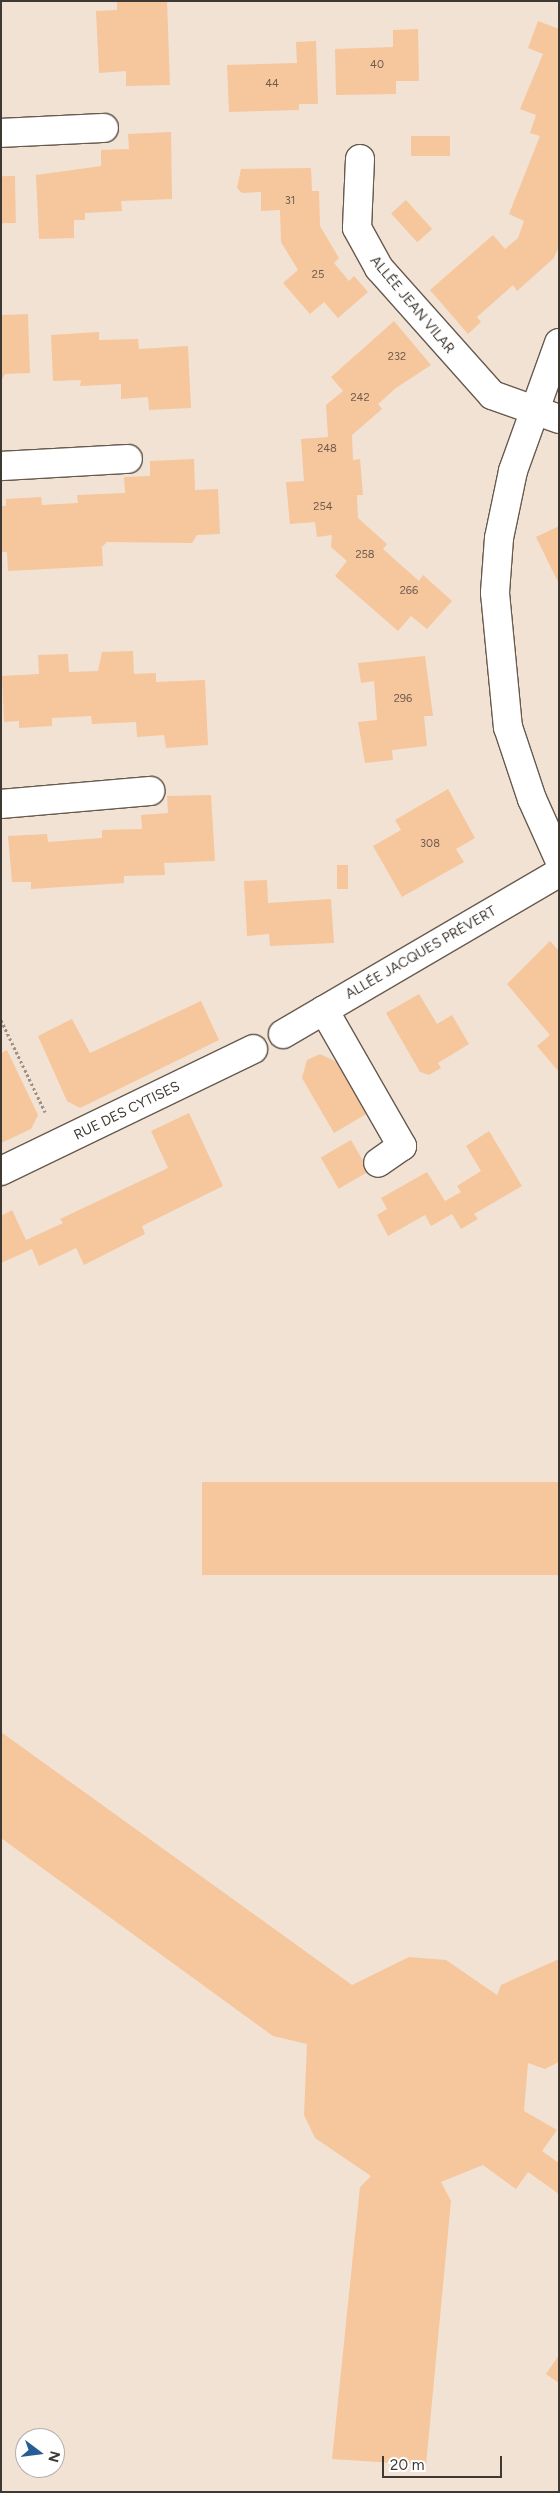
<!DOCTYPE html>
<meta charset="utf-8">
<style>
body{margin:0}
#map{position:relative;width:560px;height:2493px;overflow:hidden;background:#f2e2d4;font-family:Figtree,sans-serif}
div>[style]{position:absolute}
.building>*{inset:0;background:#f6c69d;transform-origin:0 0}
.path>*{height:3px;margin-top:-1.5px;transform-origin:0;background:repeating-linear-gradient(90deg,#9d9288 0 2.5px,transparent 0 5px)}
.roads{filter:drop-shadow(1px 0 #675a4e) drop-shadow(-1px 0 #675a4e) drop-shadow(0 1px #675a4e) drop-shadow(0 -1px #675a4e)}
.minor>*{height:28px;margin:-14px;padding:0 14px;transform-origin:14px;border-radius:14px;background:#fff}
span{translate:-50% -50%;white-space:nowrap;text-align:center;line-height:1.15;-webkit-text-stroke:4px #fff;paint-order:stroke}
.number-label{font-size:11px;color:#6d5c4e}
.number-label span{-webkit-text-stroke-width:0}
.street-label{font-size:14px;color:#3f3934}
.frame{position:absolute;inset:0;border:2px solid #3f3934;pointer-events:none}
.north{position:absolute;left:15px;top:2428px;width:50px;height:50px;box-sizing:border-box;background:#fff;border:1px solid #b2b0ae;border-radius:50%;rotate:105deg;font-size:14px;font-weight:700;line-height:20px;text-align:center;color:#3f3934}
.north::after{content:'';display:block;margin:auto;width:18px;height:22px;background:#275d95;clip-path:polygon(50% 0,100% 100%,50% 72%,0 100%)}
.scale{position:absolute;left:382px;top:2456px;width:120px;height:22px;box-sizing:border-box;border:2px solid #3f3934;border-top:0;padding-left:6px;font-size:15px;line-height:18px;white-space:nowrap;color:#3f3934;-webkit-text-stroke:4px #fff;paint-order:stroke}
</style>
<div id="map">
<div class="building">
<i style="clip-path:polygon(117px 1px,167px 1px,170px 85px,126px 86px,126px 71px,99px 73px,96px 11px,117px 10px)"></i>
<i style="clip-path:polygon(538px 21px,559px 29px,559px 246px,554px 258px,517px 291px,513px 285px,477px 317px,481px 322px,468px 334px,430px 290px,493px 235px,505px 249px,518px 238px,524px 221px,509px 214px,540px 136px,530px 133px,536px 115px,520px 109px,543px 54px,528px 48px)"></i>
<i style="clip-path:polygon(418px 29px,419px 81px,396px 81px,396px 94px,336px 95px,335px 49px,393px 47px,393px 30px)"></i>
<i style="clip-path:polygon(316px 41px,318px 104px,299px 104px,299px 110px,229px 112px,227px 65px,297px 63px,296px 42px)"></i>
<i style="clip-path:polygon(171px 132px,172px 199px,121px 201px,122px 211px,85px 213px,85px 220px,74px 220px,74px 238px,39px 239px,36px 175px,101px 166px,101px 150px,129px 149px,128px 134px)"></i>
<i style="left:411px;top:136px;width:39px;height:20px"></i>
<i style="clip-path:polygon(311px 168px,312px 191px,319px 191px,320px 226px,339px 258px,334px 263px,349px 281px,354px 276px,368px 292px,338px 318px,324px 302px,310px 314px,283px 283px,298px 270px,281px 242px,280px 210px,261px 211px,261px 192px,242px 193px,237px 188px,241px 169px)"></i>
<i style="left:15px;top:176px;width:47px;height:14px;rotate:89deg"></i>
<i style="left:406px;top:200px;width:39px;height:20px;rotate:48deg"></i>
<i style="clip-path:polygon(28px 314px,30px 373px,5px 374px,1px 381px,1px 315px)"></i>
<i style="clip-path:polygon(394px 321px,431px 365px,396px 388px,378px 404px,382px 409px,352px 435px,353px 460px,360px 459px,363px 495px,357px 495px,358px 518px,387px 544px,383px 549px,419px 581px,423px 575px,452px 601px,427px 629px,411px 616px,398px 631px,335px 576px,347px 561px,331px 547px,332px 535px,317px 537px,315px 522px,290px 524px,286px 482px,304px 481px,301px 439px,328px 437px,326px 405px,343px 391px,331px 377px)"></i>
<i style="clip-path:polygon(99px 332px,99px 340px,138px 339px,139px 349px,188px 346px,191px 408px,149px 410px,148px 397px,121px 399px,121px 384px,80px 386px,81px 380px,53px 381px,51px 335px)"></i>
<i style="clip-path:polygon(194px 459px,195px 490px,218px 489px,220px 534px,197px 535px,192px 543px,107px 542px,102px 547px,103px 566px,8px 571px,7px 552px,1px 552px,1px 506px,6px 506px,6px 499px,41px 497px,42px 505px,59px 504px,78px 503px,77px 495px,125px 493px,124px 477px,150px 476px,150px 461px)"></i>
<i style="clip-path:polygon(559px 526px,559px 584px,536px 537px)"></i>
<i style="clip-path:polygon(133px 651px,134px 674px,156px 673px,156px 682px,205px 680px,208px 745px,166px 748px,164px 735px,137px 737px,136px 722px,92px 724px,91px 716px,52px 718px,52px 726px,19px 728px,19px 721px,4px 722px,2px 676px,39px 674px,38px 655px,68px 654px,69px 672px,98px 671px,102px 652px)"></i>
<i style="clip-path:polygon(425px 656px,433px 716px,424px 716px,427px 746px,392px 750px,393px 760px,365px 763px,358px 722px,377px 720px,374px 681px,361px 683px,358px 663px)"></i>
<i style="clip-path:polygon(448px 789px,475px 838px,456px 849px,464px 862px,402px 897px,373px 846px,401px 830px,395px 820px)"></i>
<i style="clip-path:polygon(211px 795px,215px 861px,164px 863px,165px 875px,124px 876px,124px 883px,31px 889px,31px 882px,12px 882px,8px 836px,47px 834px,48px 842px,102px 838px,102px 830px,142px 829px,141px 815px,168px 813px,167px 796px)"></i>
<i style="left:337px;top:865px;width:11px;height:24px"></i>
<i style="clip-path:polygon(267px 880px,268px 903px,331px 899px,334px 943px,270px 946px,269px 934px,247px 936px,244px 881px)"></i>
<i style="clip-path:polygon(550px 941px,559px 951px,559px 1072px,537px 1046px,550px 1035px,507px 984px)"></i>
<i style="clip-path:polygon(419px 994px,437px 1024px,452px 1015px,469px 1044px,438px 1063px,441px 1068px,429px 1075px,420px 1072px,386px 1013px)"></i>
<i style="clip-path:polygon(201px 1001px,219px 1040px,80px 1108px,67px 1101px,38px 1036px,72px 1019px,90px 1053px)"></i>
<i style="clip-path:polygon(7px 1050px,38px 1115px,31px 1129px,1px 1143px,1px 1053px)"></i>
<i style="clip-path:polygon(320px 1054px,337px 1062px,368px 1113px,334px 1133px,302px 1078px,307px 1060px)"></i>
<i style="clip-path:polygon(189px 1113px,223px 1186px,142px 1226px,145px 1234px,84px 1265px,76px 1248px,39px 1266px,32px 1249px,1px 1263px,1px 1216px,12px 1210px,26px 1240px,63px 1223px,60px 1219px,168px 1168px,151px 1131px)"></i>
<i style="clip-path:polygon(489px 1131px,522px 1186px,474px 1214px,478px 1219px,461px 1229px,452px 1214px,431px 1226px,425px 1215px,388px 1236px,377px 1215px,387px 1209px,381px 1198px,427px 1172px,445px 1201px,461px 1192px,457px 1186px,481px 1171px,466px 1146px)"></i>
<i style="left:351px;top:1140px;width:36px;height:35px;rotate:60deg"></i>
<i style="left:559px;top:1482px;width:93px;height:357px;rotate:90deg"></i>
<i style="clip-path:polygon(1px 1732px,352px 1985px,409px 1957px,446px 1960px,497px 1995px,501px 1985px,559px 1959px,559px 2062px,545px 2069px,528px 2063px,524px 2111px,557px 2130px,542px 2151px,559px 2163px,559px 2194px,528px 2172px,516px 2189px,483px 2165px,441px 2182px,451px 2201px,426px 2465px,332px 2459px,360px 2187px,371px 2176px,315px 2138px,304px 2115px,307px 2044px,273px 2036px,1px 1838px)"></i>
<i style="clip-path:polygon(559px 2355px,559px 2383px,546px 2374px)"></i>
</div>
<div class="path">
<i style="left:1px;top:1020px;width:102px;rotate:64.4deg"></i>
</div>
<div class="roads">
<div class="minor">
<i style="left:1px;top:133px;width:103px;rotate:-2.8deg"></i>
<i style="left:360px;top:159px;width:69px;rotate:92.5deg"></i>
<i style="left:357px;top:228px;width:46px;rotate:61.2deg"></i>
<i style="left:379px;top:268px;width:170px;rotate:48.3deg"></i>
<i style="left:492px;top:395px;width:71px;rotate:19.7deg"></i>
<i style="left:559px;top:343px;width:136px;rotate:109.8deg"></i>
<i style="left:513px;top:471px;width:68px;rotate:101.8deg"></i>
<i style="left:499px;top:538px;width:55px;rotate:94.2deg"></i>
<i style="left:495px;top:593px;width:135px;rotate:84.5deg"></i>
<i style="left:508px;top:727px;width:76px;rotate:71.6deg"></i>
<i style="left:532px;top:799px;width:66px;rotate:65.8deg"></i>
<i style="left:1px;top:466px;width:127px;rotate:-3.2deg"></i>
<i style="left:1px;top:804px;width:150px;rotate:-5deg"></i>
<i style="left:324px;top:1010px;width:157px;rotate:60.2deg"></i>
<i style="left:402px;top:1146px;width:29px;rotate:145deg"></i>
<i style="left:283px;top:1034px;width:320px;rotate:-30.3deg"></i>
<i style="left:1px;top:1171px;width:280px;rotate:-25.8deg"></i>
</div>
</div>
<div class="number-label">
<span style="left:377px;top:65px">40</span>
<span style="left:272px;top:84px">44</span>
<span style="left:290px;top:201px">31</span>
<span style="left:318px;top:275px">25</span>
<span style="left:397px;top:357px">232</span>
<span style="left:360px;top:398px">242</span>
<span style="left:327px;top:449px">248</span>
<span style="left:323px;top:507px">254</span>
<span style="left:365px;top:555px">258</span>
<span style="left:409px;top:591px">266</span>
<span style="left:403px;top:699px">296</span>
<span style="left:430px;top:844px">308</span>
</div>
<div class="street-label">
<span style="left:412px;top:305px;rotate:50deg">ALLÉE JEAN VILAR</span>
<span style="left:421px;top:953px;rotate:-30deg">ALLÉE JACQUES PRÉVERT</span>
<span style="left:127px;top:1111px;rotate:-26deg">RUE DES CYTISES</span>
</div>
<div class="frame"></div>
<div class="north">N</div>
<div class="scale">20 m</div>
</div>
